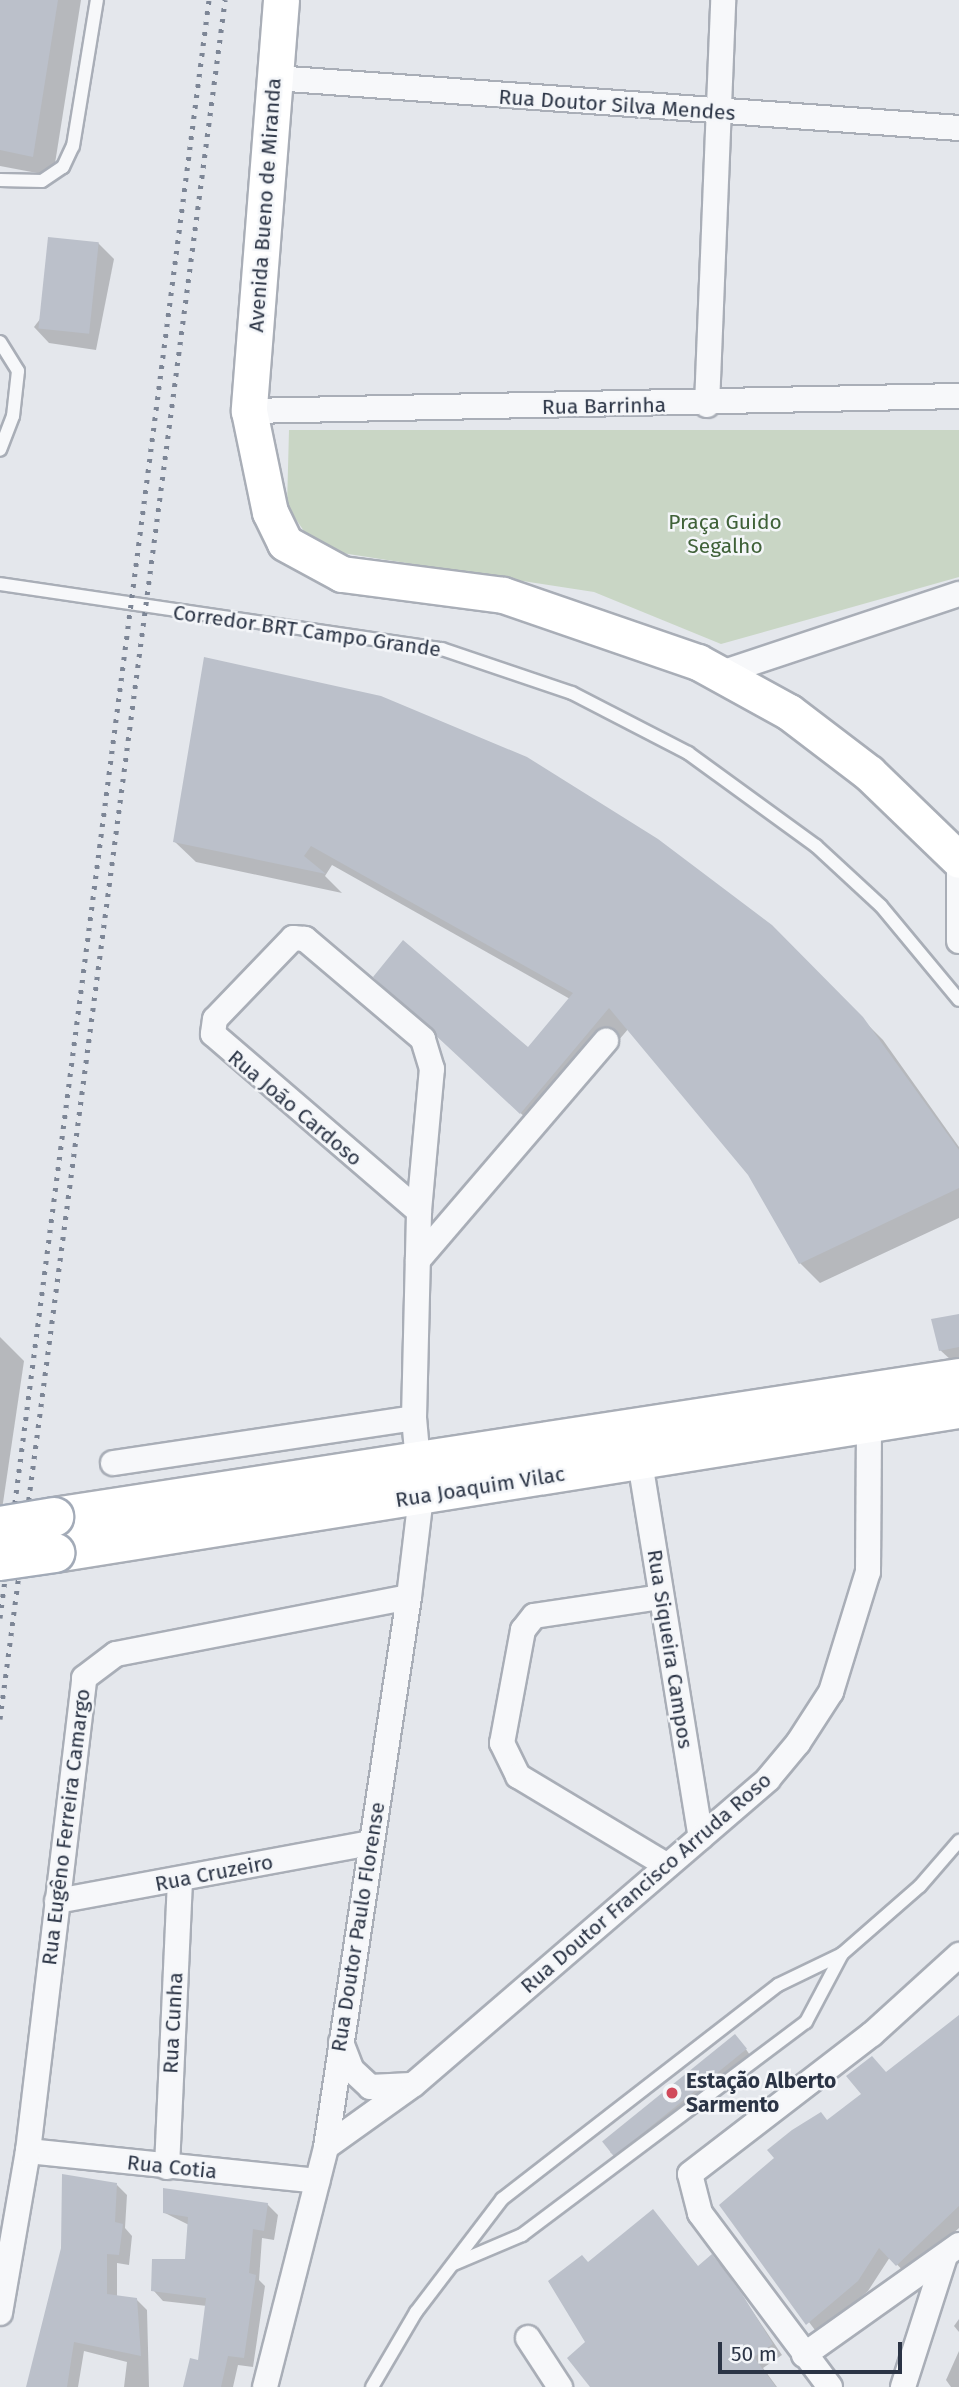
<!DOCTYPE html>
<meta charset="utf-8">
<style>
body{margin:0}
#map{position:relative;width:959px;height:2387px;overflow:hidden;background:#e4e7ec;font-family:"Fira Sans",sans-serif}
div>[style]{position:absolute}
.green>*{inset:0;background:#c9d6c5}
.shadow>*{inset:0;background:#0003}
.building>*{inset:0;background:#bbc0ca;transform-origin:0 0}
.roads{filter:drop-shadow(2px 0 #a9aeb7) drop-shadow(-2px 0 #a9aeb7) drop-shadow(0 2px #a9aeb7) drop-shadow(0 -2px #a9aeb7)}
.service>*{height:12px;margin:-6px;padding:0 6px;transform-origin:6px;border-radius:6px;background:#f7f8fa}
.minor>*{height:24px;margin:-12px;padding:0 12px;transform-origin:12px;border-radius:12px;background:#f7f8fa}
.secondary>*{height:35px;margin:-17.5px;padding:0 17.5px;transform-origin:17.5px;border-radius:17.5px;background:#fff}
.primary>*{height:38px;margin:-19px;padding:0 19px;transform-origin:19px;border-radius:19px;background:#fff}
.rail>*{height:5px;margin-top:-2.5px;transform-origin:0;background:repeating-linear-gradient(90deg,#7d8696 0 3.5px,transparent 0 10.5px)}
.bridges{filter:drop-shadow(2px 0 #a3abb8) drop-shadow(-2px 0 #a3abb8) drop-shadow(0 2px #a3abb8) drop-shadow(0 -2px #a3abb8)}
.primary-bridge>*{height:38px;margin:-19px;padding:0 19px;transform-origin:19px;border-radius:19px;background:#fff}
.dots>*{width:19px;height:19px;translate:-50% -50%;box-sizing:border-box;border:4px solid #f4f6f9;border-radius:50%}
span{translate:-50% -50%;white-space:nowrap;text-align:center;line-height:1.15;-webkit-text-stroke:5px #f4f6f9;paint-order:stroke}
.street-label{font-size:21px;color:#2b3445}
.park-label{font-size:21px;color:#3f6138}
.poi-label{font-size:21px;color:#2b3445;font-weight:700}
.left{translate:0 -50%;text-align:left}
.scale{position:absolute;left:718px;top:2342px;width:184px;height:32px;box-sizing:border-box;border:4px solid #2b3445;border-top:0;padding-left:9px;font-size:21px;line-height:24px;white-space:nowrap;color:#2b3445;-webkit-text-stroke:5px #f4f6f9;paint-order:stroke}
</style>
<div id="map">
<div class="green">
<i style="clip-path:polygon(289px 430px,959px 430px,959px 577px,721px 644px,594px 592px,316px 549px,287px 506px)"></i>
</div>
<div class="shadow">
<i style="clip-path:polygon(0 0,81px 0,53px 176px,0 166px)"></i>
<i style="clip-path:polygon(98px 243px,114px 259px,96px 350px,49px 343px,34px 327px)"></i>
<i style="clip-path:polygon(205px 659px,770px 927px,883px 1040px,959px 1147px,959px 1218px,820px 1283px,800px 1263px,750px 1174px,629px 1028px,541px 1132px,395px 997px,528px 1049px,570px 999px,332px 865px,325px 876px,342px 893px,196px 862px,175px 842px)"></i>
<i style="clip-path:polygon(959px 1316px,959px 1359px,951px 1360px,940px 1350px)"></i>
<i style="clip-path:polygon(0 1337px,24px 1361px,0 1523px)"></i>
<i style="clip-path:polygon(959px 2017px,959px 2228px,907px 2275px,890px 2257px,868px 2291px,818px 2334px,721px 2206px)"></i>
<i style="clip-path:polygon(740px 2041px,750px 2055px,615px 2156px,610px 2152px)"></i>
<i style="clip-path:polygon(117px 2185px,127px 2195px,125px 2228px,132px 2236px,129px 2265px,117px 2263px,117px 2297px,136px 2299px,147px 2310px,149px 2387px,124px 2387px,127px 2362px,84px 2351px,78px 2387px,28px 2387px,52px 2310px)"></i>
<i style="clip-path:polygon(267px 2204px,278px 2215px,274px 2240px,262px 2238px,259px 2280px,265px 2286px,253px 2367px,238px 2365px,233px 2387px,185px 2387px,200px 2363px,207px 2306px,163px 2301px,153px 2290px,187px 2261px,189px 2225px,165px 2213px)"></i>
<i style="clip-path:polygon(653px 2211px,699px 2268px,712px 2256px,722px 2266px,782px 2355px,763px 2368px,777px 2387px,593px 2387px,589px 2263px)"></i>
<i style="clip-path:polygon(959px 2319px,959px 2332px,954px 2326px)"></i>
<i style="clip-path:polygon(959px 2351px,959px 2387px,951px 2387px,946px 2380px)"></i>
</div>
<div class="building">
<i style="clip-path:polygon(0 0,58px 0,33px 157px,0 150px)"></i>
<i style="left:48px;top:237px;width:51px;height:92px;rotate:6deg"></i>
<i style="clip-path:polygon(204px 657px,381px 696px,527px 757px,658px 839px,772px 925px,863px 1017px,959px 1150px,959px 1188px,799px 1264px,748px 1175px,609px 1008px,520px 1114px,373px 977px,403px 940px,528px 1047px,573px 993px,311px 846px,304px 856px,326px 874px,173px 842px)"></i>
<i style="clip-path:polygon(959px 1314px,959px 1347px,939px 1351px,931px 1319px)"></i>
<i style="clip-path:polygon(959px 2015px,959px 2206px,896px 2266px,879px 2248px,858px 2281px,806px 2325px,719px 2205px,774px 2158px,767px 2150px,792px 2130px,821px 2112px,827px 2120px,861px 2094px,846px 2076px,872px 2056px,886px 2072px)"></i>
<i style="left:735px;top:2034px;width:19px;height:171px;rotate:51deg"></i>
<i style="clip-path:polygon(62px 2174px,117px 2183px,115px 2222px,123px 2224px,119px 2255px,107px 2254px,107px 2294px,137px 2298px,141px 2356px,74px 2342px,67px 2387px,26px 2387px,61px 2248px)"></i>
<i style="clip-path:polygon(163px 2188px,268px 2203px,264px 2231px,253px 2229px,249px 2273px,256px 2275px,244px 2358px,228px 2356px,221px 2387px,183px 2387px,190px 2358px,198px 2360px,206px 2298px,151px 2291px,152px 2259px,185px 2259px,188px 2217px,163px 2213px)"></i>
<i style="clip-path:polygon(653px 2209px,698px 2266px,712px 2254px,742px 2294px,773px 2344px,754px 2357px,776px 2387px,590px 2387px,567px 2358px,585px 2342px,548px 2281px,582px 2255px,588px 2262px)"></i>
</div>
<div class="roads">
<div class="service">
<i style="left:0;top:180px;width:42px;rotate:1.4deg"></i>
<i style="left:42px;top:181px;width:25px;rotate:-34deg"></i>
<i style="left:63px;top:167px;width:23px;rotate:-65deg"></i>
<i style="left:73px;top:146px;width:148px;rotate:-80.7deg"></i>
<i style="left:0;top:342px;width:34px;rotate:58deg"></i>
<i style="left:18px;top:371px;width:45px;rotate:96.3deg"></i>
<i style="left:13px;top:416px;width:36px;rotate:111deg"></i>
<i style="left:0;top:584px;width:447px;rotate:8.4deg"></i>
<i style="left:442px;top:649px;width:137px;rotate:18.7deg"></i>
<i style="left:572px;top:693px;width:131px;rotate:27.3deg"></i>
<i style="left:688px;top:753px;width:158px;rotate:36deg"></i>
<i style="left:816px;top:846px;width:88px;rotate:42.7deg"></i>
<i style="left:881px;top:906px;width:122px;rotate:50.3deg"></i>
<i style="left:454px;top:2264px;width:74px;rotate:-23.1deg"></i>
<i style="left:522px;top:2235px;width:355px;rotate:-36.9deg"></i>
<i style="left:806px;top:2022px;width:77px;rotate:-62.1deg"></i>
<i style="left:372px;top:2387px;width:87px;rotate:-59.6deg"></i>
<i style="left:416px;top:2312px;width:142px;rotate:-52.7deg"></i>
<i style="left:502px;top:2199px;width:349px;rotate:-37.8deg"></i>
<i style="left:778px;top:1985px;width:71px;rotate:-25.8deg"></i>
<i style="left:842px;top:1954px;width:103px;rotate:-41.1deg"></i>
<i style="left:920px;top:1886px;width:60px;rotate:-49.1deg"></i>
</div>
<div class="minor">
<i style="left:275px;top:78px;width:686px;rotate:4.18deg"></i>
<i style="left:707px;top:405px;width:405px;rotate:-87.7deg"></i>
<i style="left:249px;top:411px;width:710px;rotate:-1.21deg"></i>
<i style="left:718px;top:674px;width:254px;rotate:-18.4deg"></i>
<i style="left:959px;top:857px;width:84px;rotate:90deg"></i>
<i style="left:418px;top:1260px;width:289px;rotate:-49.4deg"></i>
<i style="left:640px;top:1462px;width:380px;rotate:80.8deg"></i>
<i style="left:113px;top:1463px;width:304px;rotate:-8.5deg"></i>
<i style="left:661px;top:1597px;width:128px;rotate:171.5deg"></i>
<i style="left:534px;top:1616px;width:18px;rotate:128deg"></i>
<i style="left:523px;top:1630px;width:115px;rotate:100.5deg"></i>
<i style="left:502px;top:1743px;width:37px;rotate:64deg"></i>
<i style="left:518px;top:1776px;width:173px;rotate:31deg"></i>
<i style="left:57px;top:1901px;width:319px;rotate:-10.5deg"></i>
<i style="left:341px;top:2042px;width:30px;rotate:69deg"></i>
<i style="left:352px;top:2070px;width:25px;rotate:43deg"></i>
<i style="left:370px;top:2087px;width:41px;rotate:-2.8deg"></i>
<i style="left:326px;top:2147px;width:108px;rotate:-35.6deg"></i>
<i style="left:414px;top:2084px;width:467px;rotate:-40.7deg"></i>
<i style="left:768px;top:1779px;width:47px;rotate:-50.2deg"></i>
<i style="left:798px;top:1743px;width:61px;rotate:-57.1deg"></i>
<i style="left:831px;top:1692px;width:126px;rotate:-72.9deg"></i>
<i style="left:868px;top:1572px;width:163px;rotate:-89.6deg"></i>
<i style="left:28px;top:2151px;width:291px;rotate:5.9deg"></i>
<i style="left:167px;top:2167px;width:287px;rotate:-87.4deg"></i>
<i style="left:0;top:2313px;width:164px;rotate:-80.2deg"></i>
<i style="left:28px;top:2151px;width:476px;rotate:-83.2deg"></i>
<i style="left:84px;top:1678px;width:40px;rotate:-37deg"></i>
<i style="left:116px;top:1654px;width:298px;rotate:-11deg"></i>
<i style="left:528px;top:2338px;width:59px;rotate:56.9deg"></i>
<i style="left:804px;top:2355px;width:190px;rotate:-35.4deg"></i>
<i style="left:265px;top:2387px;width:248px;rotate:-75.7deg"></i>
<i style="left:326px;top:2147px;width:556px;rotate:-81.42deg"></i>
<i style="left:409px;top:1597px;width:102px;rotate:-83.2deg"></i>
<i style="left:421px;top:1496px;width:78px;rotate:-95.1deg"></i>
<i style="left:414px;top:1418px;width:207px;rotate:-88.6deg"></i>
<i style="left:419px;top:1211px;width:143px;rotate:-84.8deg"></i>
<i style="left:432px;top:1069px;width:31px;rotate:-107deg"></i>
<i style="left:423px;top:1039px;width:155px;rotate:-139.7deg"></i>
<i style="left:305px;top:939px;width:12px;rotate:-175deg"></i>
<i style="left:293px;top:938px;width:112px;rotate:133.9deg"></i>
<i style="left:215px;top:1019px;width:15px;rotate:98deg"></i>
<i style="left:213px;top:1034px;width:272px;rotate:40.7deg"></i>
<i style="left:830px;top:2387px;width:217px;rotate:-126.8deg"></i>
<i style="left:700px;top:2213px;width:40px;rotate:-104.4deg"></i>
<i style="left:690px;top:2174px;width:230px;rotate:-37.6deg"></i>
<i style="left:872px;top:2034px;width:118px;rotate:-42.2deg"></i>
<i style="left:903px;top:2387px;width:138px;rotate:-72.2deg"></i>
</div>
<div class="secondary">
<i style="left:281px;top:0;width:412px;rotate:94.5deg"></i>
<i style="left:249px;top:411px;width:103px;rotate:78.3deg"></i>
<i style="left:270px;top:512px;width:34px;rotate:64deg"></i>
<i style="left:285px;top:543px;width:65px;rotate:28.5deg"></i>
<i style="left:342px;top:574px;width:162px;rotate:7.4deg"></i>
<i style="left:503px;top:595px;width:206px;rotate:19deg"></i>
<i style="left:698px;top:662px;width:104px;rotate:28.8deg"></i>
<i style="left:789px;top:712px;width:101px;rotate:37.3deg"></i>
<i style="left:869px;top:773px;width:125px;rotate:44deg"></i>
</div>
<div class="primary">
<i style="left:54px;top:1517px;width:916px;rotate:-8.73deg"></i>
<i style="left:55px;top:1553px;width:915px;rotate:-9.05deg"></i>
</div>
</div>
<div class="rail">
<i style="left:0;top:1618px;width:1631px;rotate:-82.64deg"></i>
<i style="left:0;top:1719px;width:1734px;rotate:-82.54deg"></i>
</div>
<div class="bridges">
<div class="primary-bridge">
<i style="left:0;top:1526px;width:55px;rotate:-9.5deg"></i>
<i style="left:0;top:1561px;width:56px;rotate:-8.3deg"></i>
</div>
</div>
<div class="dots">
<i style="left:672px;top:2093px;background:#d1495b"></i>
</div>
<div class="street-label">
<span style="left:617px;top:105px;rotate:4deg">Rua Doutor Silva Mendes</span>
<span style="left:265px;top:205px;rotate:-86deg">Avenida Bueno de Miranda</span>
<span style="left:604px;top:406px;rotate:-1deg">Rua Barrinha</span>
<span style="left:307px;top:631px;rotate:8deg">Corredor BRT Campo Grande</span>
<span style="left:295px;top:1108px;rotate:40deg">Rua João Cardoso</span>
<span style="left:480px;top:1487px;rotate:-9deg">Rua Joaquim Vilac</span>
<span style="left:670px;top:1649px;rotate:81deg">Rua Siqueira Campos</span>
<span style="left:66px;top:1827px;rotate:-83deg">Rua Eugêno Ferreira Camargo</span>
<span style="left:214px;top:1873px;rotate:-11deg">Rua Cruzeiro</span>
<span style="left:646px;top:1883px;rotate:-41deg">Rua Doutor Francisco Arruda Roso</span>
<span style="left:358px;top:1927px;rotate:-81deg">Rua Doutor Paulo Florense</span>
<span style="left:173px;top:2023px;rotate:-87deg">Rua Cunha</span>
<span style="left:172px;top:2167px;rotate:6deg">Rua Cotia</span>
</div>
<div class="park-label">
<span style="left:725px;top:534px">Praça Guido<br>Segalho</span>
</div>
<div class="poi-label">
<span class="left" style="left:686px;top:2093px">Estação Alberto<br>Sarmento</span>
</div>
<div class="scale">50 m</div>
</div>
